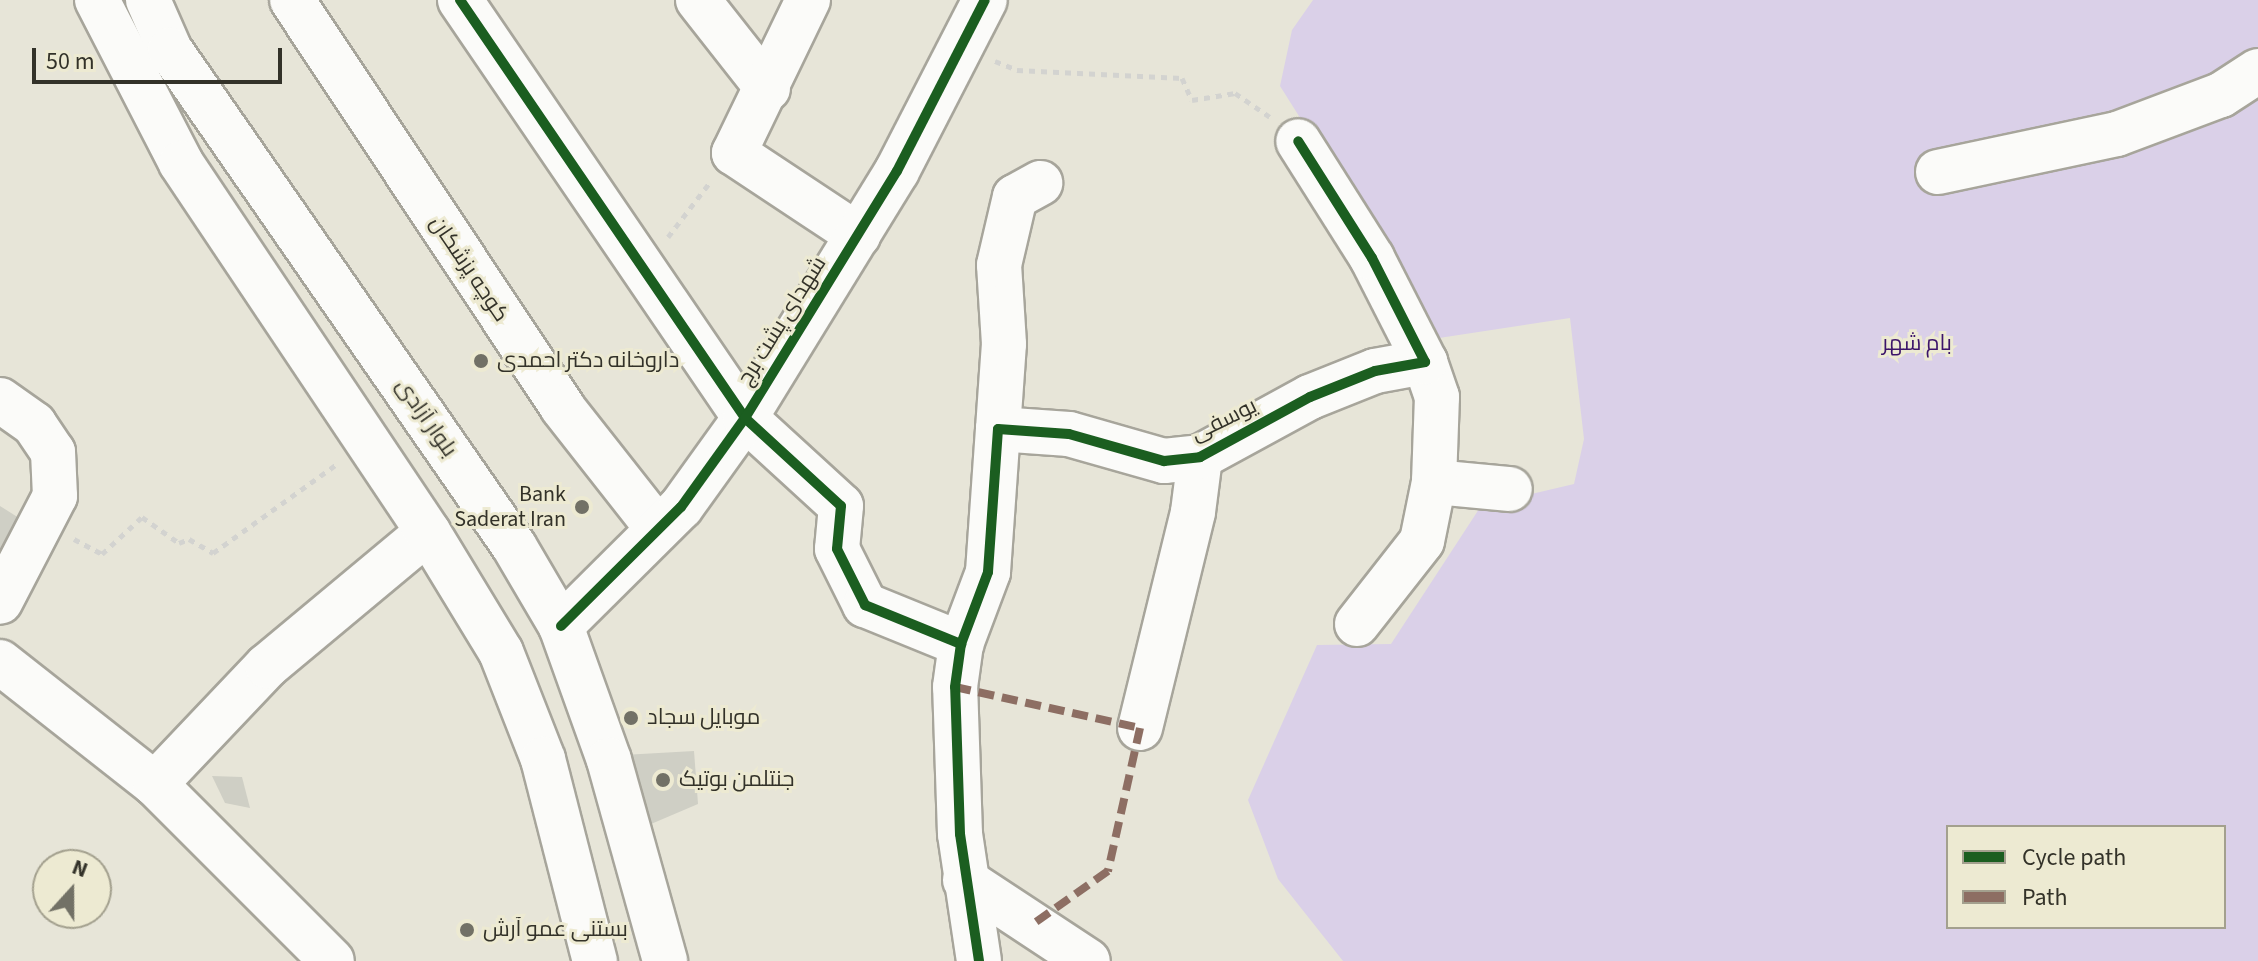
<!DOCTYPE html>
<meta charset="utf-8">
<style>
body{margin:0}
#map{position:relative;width:2258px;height:961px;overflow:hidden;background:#e7e5d8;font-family:"Source Sans 3",Cairo,sans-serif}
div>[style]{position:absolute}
.green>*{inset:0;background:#dad0e8}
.building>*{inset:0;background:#cfcfc5}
.path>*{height:5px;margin-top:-2.5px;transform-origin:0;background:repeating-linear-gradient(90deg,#d3d3d0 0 6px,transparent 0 12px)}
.roads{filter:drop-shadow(2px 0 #a7a59b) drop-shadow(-2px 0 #a7a59b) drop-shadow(0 2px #a7a59b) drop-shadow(0 -2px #a7a59b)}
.minor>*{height:44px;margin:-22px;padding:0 22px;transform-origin:22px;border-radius:22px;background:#fbfbf9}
.major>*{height:44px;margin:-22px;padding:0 22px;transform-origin:22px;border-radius:22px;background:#fbfbf9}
.quiet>*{height:8px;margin-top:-4px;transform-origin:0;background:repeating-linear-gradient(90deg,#8d6e63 0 16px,transparent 0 24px)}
.cycleway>*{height:10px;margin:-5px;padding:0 5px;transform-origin:5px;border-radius:5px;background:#1b5e20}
.dots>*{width:22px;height:22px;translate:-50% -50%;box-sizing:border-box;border:4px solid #edead2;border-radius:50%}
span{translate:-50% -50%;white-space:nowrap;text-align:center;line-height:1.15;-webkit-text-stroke:6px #edead2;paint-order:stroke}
.street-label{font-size:22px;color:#333229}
.park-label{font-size:22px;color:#3c146a}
.poi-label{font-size:22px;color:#333229}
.left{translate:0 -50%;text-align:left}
.right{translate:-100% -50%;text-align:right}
.legend{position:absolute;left:1946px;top:825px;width:280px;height:104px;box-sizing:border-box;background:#edead2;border:2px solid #a3a08e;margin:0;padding:10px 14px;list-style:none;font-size:24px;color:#333229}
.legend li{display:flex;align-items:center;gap:16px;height:40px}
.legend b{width:40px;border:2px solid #a3a08e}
.north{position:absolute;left:32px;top:849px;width:80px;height:80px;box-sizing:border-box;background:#edead2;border:2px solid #a3a08e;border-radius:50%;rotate:21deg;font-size:22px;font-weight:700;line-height:32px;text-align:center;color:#333229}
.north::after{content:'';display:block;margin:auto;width:28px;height:36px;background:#727166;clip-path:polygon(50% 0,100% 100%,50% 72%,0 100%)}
.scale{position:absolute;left:32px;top:48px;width:250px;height:36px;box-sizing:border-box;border:4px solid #333229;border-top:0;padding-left:10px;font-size:24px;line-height:28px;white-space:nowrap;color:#333229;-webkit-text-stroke:6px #edead2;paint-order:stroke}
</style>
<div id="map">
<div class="green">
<i style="clip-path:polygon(evenodd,1313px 0,2258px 0,2258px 961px,1343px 961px,1278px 879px,1248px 800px,1317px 645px,1391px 644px,1481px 506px,1574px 484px,1584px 439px,1570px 318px,1439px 338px,1280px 86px,1292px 30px,1313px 0,1948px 827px,2224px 827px,2224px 927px,1948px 927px,1948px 827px)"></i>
</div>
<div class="building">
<i style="clip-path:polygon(0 506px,27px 523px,0 569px)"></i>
<i style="clip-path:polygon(694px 751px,698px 804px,644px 827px,623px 755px)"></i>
<i style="clip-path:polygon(212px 776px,242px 777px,250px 808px,225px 803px)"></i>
</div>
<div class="path">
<i style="left:995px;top:61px;width:24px;rotate:22deg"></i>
<i style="left:1017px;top:70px;width:165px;rotate:2.8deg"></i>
<i style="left:1182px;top:78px;width:24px;rotate:66deg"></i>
<i style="left:1192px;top:100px;width:44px;rotate:-9.2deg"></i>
<i style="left:1235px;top:93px;width:42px;rotate:34.4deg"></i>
<i style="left:668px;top:237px;width:69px;rotate:-52.6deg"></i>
<i style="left:74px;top:539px;width:32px;rotate:28deg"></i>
<i style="left:102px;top:554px;width:54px;rotate:-42.8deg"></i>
<i style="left:142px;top:517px;width:45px;rotate:35.1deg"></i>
<i style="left:179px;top:543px;width:11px;rotate:-22deg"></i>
<i style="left:189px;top:539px;width:28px;rotate:30deg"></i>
<i style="left:213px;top:553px;width:153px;rotate:-35.7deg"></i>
</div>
<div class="roads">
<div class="minor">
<i style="left:292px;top:0;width:488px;rotate:56.4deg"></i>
<i style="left:562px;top:407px;width:155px;rotate:51.8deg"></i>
<i style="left:460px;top:0;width:506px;rotate:55.71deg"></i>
<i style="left:745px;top:418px;width:130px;rotate:42.5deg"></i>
<i style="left:841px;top:506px;width:43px;rotate:95.3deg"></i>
<i style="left:837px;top:549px;width:63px;rotate:63.4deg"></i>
<i style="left:865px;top:605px;width:104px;rotate:22.1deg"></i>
<i style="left:698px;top:0;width:113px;rotate:51.8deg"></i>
<i style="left:808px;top:0;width:170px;rotate:115.8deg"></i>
<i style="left:734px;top:153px;width:149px;rotate:33.5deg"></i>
<i style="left:1938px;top:172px;width:183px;rotate:-12deg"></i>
<i style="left:2117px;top:134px;width:111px;rotate:-20.6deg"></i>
<i style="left:2221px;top:95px;width:44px;rotate:-33deg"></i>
<i style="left:0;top:400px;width:42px;rotate:35.2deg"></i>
<i style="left:34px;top:424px;width:34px;rotate:56deg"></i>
<i style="left:53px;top:452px;width:44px;rotate:87.4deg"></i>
<i style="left:55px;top:496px;width:119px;rotate:117.4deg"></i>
<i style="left:998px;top:429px;width:85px;rotate:-86deg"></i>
<i style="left:1004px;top:344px;width:79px;rotate:-93.6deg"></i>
<i style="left:999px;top:265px;width:70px;rotate:-76.8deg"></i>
<i style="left:1015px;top:197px;width:29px;rotate:-29deg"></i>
<i style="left:1434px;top:482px;width:76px;rotate:5.3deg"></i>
<i style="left:1357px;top:624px;width:105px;rotate:-51.9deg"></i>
<i style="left:1422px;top:541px;width:60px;rotate:-78.5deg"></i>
<i style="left:1434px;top:482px;width:85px;rotate:-88deg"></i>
<i style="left:1437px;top:397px;width:37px;rotate:-109deg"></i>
<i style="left:561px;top:626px;width:169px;rotate:-44.8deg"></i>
<i style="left:681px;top:507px;width:110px;rotate:-54.3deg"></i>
<i style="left:745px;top:418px;width:290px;rotate:-58.4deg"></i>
<i style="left:897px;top:171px;width:192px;rotate:-62.8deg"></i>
<i style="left:0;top:662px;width:197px;rotate:38.2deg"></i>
<i style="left:155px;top:784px;width:250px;rotate:45deg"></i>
<i style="left:1140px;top:728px;width:222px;rotate:-76.2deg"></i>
<i style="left:1193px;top:512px;width:55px;rotate:-82.7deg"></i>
<i style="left:155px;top:784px;width:163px;rotate:-46.5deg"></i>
<i style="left:267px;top:666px;width:209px;rotate:-39.8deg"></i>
<i style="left:965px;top:880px;width:147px;rotate:33.4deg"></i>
<i style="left:979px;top:961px;width:128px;rotate:-98.5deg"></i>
<i style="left:960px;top:834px;width:147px;rotate:-91.9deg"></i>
<i style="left:955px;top:687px;width:43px;rotate:-82.1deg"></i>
<i style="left:961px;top:644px;width:77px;rotate:-69.4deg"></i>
<i style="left:988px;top:572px;width:143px;rotate:-86deg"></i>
<i style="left:998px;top:429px;width:71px;rotate:4deg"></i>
<i style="left:1069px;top:434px;width:99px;rotate:15.9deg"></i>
<i style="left:1164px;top:461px;width:36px;rotate:-6deg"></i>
<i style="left:1200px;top:457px;width:125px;rotate:-28.6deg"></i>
<i style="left:1310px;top:397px;width:70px;rotate:-21.8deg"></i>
<i style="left:1375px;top:371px;width:51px;rotate:-10.2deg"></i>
<i style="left:1425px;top:362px;width:117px;rotate:-117deg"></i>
<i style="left:1372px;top:258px;width:138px;rotate:-122.3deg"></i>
</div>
<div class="major">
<i style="left:97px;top:0;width:183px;rotate:62.7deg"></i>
<i style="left:181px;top:163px;width:444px;rotate:56.2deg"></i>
<i style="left:428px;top:532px;width:140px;rotate:58.7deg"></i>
<i style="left:501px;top:652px;width:115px;rotate:68.6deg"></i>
<i style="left:543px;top:759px;width:209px;rotate:75.6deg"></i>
<i style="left:148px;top:0;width:55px;rotate:66.3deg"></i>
<i style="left:170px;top:50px;width:604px;rotate:55.26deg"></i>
<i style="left:514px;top:546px;width:93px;rotate:59.6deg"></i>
<i style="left:561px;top:626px;width:142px;rotate:70.3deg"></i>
<i style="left:609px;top:760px;width:209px;rotate:74.4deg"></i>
</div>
</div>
<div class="quiet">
<i style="left:955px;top:687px;width:189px;rotate:12.5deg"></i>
<i style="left:1140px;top:728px;width:147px;rotate:102.6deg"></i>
<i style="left:1108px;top:871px;width:88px;rotate:144.7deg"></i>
</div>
<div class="cycleway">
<i style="left:460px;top:0;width:506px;rotate:55.71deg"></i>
<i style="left:745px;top:418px;width:130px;rotate:42.5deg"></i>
<i style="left:841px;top:506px;width:43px;rotate:95.3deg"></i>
<i style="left:837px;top:549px;width:63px;rotate:63.4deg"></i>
<i style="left:865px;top:605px;width:104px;rotate:22.1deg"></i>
<i style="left:561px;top:626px;width:169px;rotate:-44.8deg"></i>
<i style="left:681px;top:507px;width:110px;rotate:-54.3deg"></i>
<i style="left:745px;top:418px;width:290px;rotate:-58.4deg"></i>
<i style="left:897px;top:171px;width:192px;rotate:-62.8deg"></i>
<i style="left:979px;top:961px;width:128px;rotate:-98.5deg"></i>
<i style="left:960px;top:834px;width:147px;rotate:-91.9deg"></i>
<i style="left:955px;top:687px;width:43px;rotate:-82.1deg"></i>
<i style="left:961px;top:644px;width:77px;rotate:-69.4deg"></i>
<i style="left:988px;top:572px;width:143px;rotate:-86deg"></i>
<i style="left:998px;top:429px;width:71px;rotate:4deg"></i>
<i style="left:1069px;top:434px;width:99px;rotate:15.9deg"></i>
<i style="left:1164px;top:461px;width:36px;rotate:-6deg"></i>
<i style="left:1200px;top:457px;width:125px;rotate:-28.6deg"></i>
<i style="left:1310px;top:397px;width:70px;rotate:-21.8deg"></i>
<i style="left:1375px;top:371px;width:51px;rotate:-10.2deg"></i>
<i style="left:1425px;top:362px;width:117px;rotate:-117deg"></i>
<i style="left:1372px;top:258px;width:138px;rotate:-122.3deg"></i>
</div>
<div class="dots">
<i style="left:481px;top:361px;background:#727166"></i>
<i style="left:582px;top:507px;background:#727166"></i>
<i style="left:631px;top:718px;background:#727166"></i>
<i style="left:663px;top:780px;background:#727166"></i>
<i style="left:467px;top:930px;background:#727166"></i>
</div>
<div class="street-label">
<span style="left:469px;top:269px;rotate:56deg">کوچه پزشکان</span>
<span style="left:782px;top:321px;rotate:-58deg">شهدای پشت برج</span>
<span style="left:426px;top:418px;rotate:55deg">بلوار آزادی</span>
<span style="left:1224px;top:420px;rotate:-26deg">یوسفی</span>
</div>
<div class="park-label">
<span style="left:1917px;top:344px">بام شهر</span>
</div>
<div class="poi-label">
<span class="left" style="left:497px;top:361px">داروخانه دکتر احمدی</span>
<span class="right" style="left:566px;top:507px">Bank<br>Saderat Iran</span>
<span class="left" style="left:647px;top:718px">موبایل سجاد</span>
<span class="left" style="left:679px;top:780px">جنتلمن بوتیک</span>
<span class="left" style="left:483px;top:930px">بستنی عمو آرش</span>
</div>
<ul class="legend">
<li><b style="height:10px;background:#1b5e20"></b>Cycle path</li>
<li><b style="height:10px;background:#8d6e63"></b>Path</li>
</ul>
<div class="north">N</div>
<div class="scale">50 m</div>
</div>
